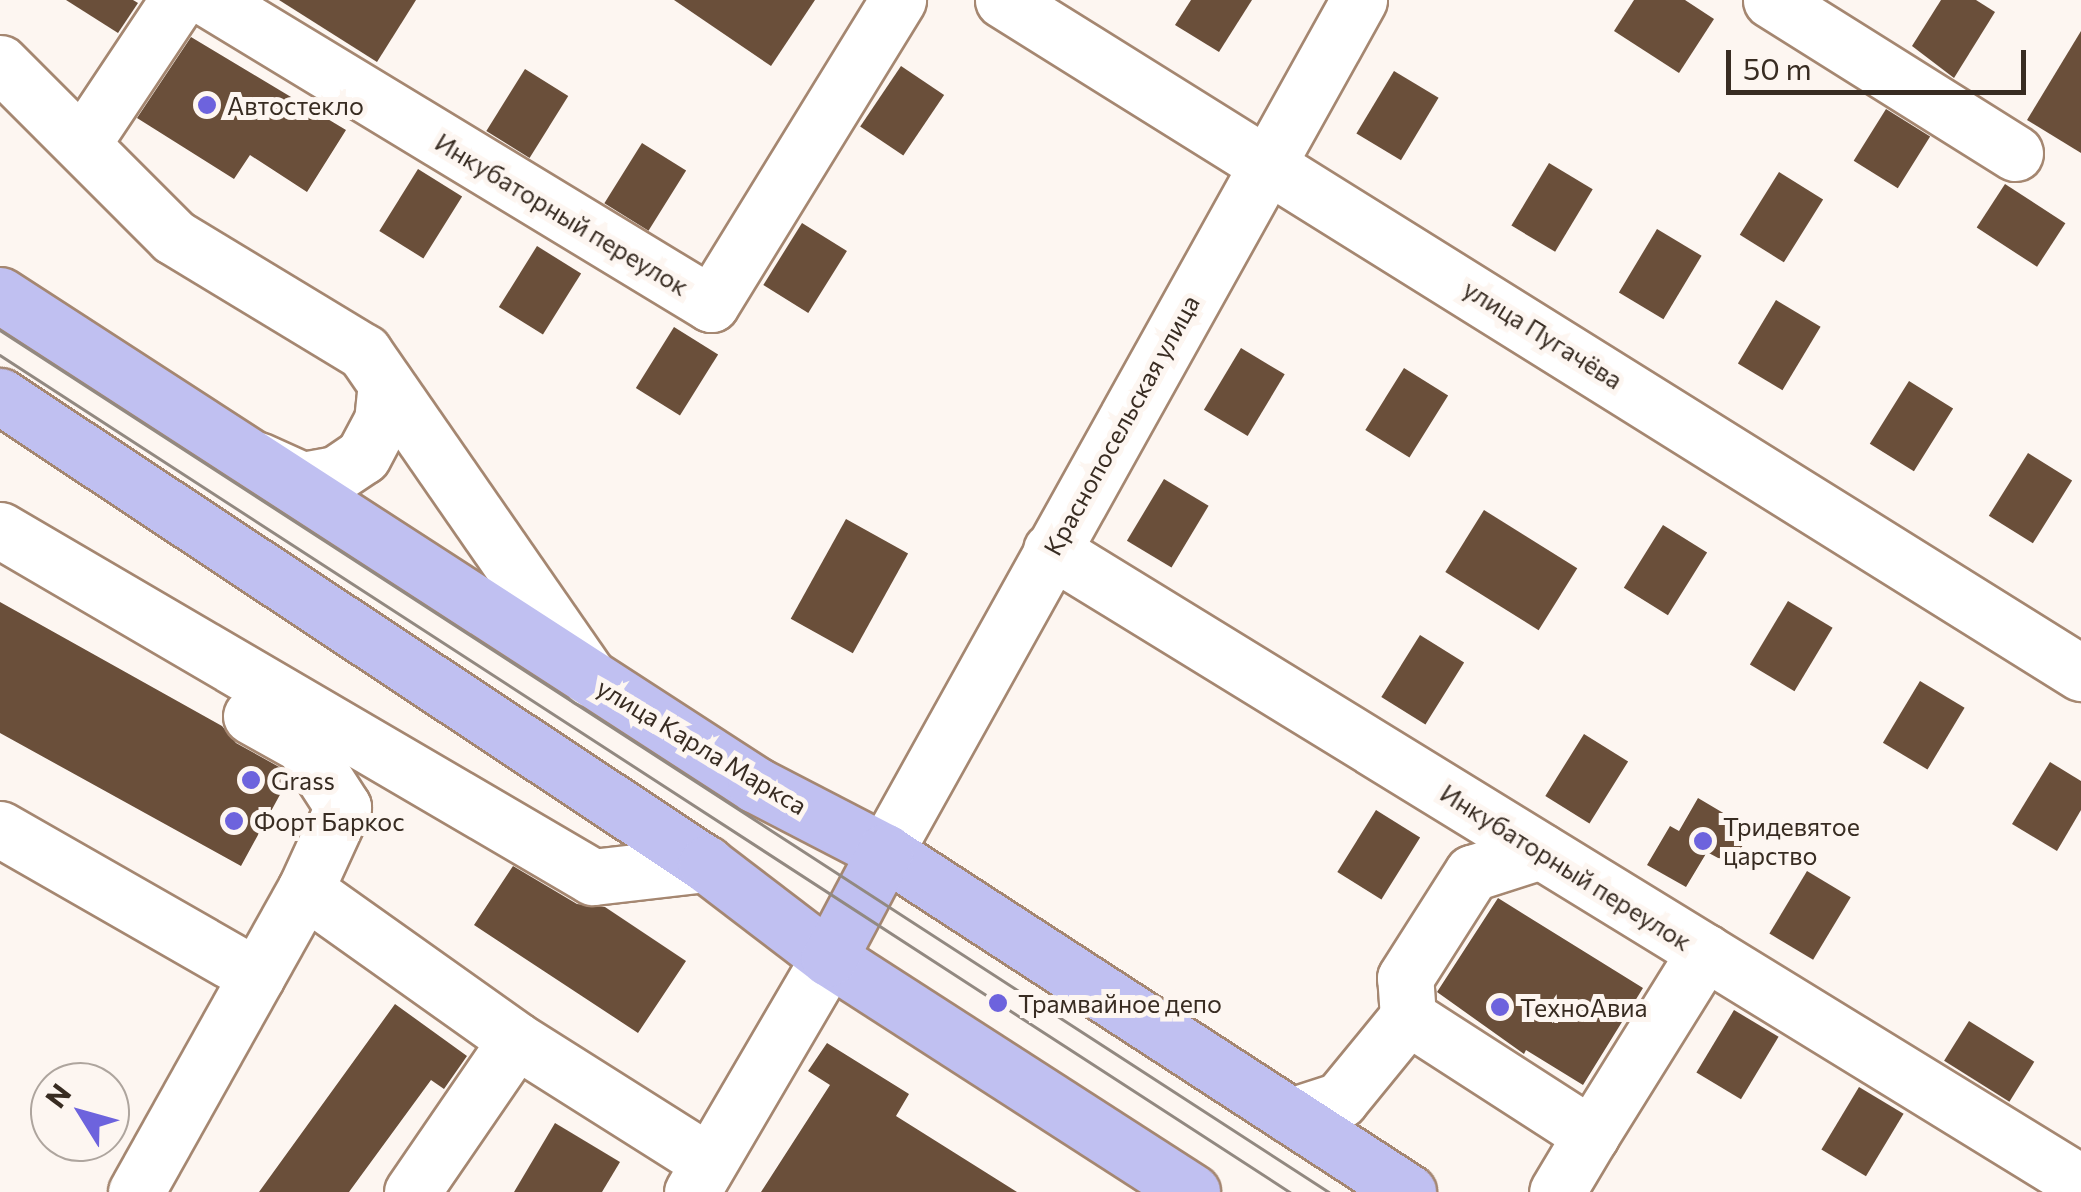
<!DOCTYPE html>
<meta charset="utf-8">
<style>
body{margin:0}
#map{position:relative;width:2081px;height:1192px;overflow:hidden;background:#fdf6f1;font-family:Commissioner,sans-serif}
div>[style]{position:absolute}
.building>*{inset:0;background:#6a4f3a;transform-origin:0 0}
.roads{filter:drop-shadow(2px 0 #a58771) drop-shadow(-2px 0 #a58771) drop-shadow(0 2px #a58771) drop-shadow(0 -2px #a58771)}
.minor>*{height:55px;margin:-27.5px;padding:0 27.5px;transform-origin:27.5px;border-radius:27.5px;background:#fff}
.major>*{height:55px;margin:-27.5px;padding:0 27.5px;transform-origin:27.5px;border-radius:27.5px;background:#c0c0f1}
.tram>*{height:2.5px;margin:-1.25px;padding:0 1.25px;transform-origin:1.25px;border-radius:1.25px;background:#928981}
.dots>*{width:28px;height:28px;translate:-50% -50%;box-sizing:border-box;border:5px solid #fdf6f1;border-radius:50%}
span{translate:-50% -50%;white-space:nowrap;text-align:center;line-height:1.15;-webkit-text-stroke:10px #fdf6f1;paint-order:stroke}
.poi-label{font-size:25px;color:#382c22}
.left{translate:0 -50%;text-align:left}
.street-label{font-size:25px;color:#382c22}
.north{position:absolute;left:30px;top:1062px;width:100px;height:100px;box-sizing:border-box;background:#fdf6f1;border:2px solid #aea59e;border-radius:50%;rotate:307deg;font-size:28px;font-weight:700;line-height:40px;text-align:center;color:#382c22}
.north::after{content:'';display:block;margin:auto;width:35px;height:45px;background:#6d63dd;clip-path:polygon(50% 0,100% 100%,50% 72%,0 100%)}
.scale{position:absolute;left:1726px;top:50px;width:300px;height:45px;box-sizing:border-box;border:5px solid #382c22;border-top:0;padding-left:12px;font-size:30px;line-height:35px;white-space:nowrap;color:#382c22;-webkit-text-stroke:8px #fdf6f1;paint-order:stroke}
</style>
<div id="map">
<div class="building">
<i style="clip-path:polygon(66px 0,133px 0,138px 3px,118px 33px)"></i>
<i style="clip-path:polygon(279px 0,416px 0,377px 62px)"></i>
<i style="clip-path:polygon(674px 0,815px 0,771px 66px)"></i>
<i style="clip-path:polygon(1191px 0,1252px 0,1219px 52px,1175px 25px)"></i>
<i style="clip-path:polygon(1634px 0,1685px 0,1714px 19px,1679px 73px,1614px 31px)"></i>
<i style="clip-path:polygon(1941px 0,1976px 0,1995px 12px,1954px 78px,1912px 46px)"></i>
<i style="clip-path:polygon(2081px 31px,2081px 153px,2027px 120px)"></i>
<i style="clip-path:polygon(191px 37px,346px 130px,307px 192px,250px 155px,234px 179px,137px 118px)"></i>
<i style="left:901px;top:66px;width:52px;height:73px;rotate:34deg"></i>
<i style="left:525px;top:69px;width:51px;height:73px;rotate:32deg"></i>
<i style="left:1394px;top:71px;width:52px;height:73px;rotate:31deg"></i>
<i style="left:1886px;top:109px;width:52px;height:61px;rotate:32deg"></i>
<i style="left:642px;top:143px;width:52px;height:71px;rotate:32deg"></i>
<i style="left:1549px;top:163px;width:51px;height:73px;rotate:31deg"></i>
<i style="left:418px;top:169px;width:52px;height:73px;rotate:32deg"></i>
<i style="left:1779px;top:172px;width:52px;height:74px;rotate:32deg"></i>
<i style="left:2005px;top:184px;width:72px;height:52px;rotate:33deg"></i>
<i style="left:802px;top:223px;width:53px;height:73px;rotate:32deg"></i>
<i style="left:1657px;top:229px;width:52px;height:74px;rotate:31deg"></i>
<i style="left:537px;top:246px;width:52px;height:72px;rotate:32deg"></i>
<i style="left:1776px;top:300px;width:52px;height:74px;rotate:31deg"></i>
<i style="left:674px;top:327px;width:52px;height:72px;rotate:32deg"></i>
<i style="left:1241px;top:348px;width:51px;height:72px;rotate:31deg"></i>
<i style="left:1404px;top:368px;width:52px;height:73px;rotate:32deg"></i>
<i style="left:1909px;top:381px;width:52px;height:74px;rotate:32deg"></i>
<i style="left:2028px;top:453px;width:52px;height:74px;rotate:32deg"></i>
<i style="left:1164px;top:479px;width:52px;height:72px;rotate:31deg"></i>
<i style="left:1484px;top:510px;width:110px;height:73px;rotate:32deg"></i>
<i style="left:846px;top:519px;width:71px;height:114px;rotate:29deg"></i>
<i style="left:1663px;top:525px;width:52px;height:74px;rotate:32deg"></i>
<i style="left:1788px;top:601px;width:52px;height:74px;rotate:31deg"></i>
<i style="clip-path:polygon(0 602px,222px 726px,236px 743px,281px 768px,288px 780px,241px 866px,0 733px)"></i>
<i style="left:1420px;top:635px;width:52px;height:73px;rotate:32deg"></i>
<i style="left:1920px;top:681px;width:52px;height:72px;rotate:31deg"></i>
<i style="left:1584px;top:734px;width:52px;height:73px;rotate:32deg"></i>
<i style="clip-path:polygon(2050px 762px,2081px 781px,2081px 810px,2057px 851px,2012px 824px)"></i>
<i style="clip-path:polygon(1698px 798px,1752px 830px,1731px 865px,1707px 852px,1686px 887px,1647px 865px,1670px 826px,1679px 831px)"></i>
<i style="left:1376px;top:810px;width:52px;height:73px;rotate:32deg"></i>
<i style="clip-path:polygon(513px 866px,577px 904px,605px 907px,686px 961px,638px 1033px,474px 925px)"></i>
<i style="left:1807px;top:871px;width:51px;height:73px;rotate:31deg"></i>
<i style="clip-path:polygon(1498px 898px,1643px 988px,1583px 1085px,1526px 1050px,1524px 1054px,1437px 992px)"></i>
<i style="clip-path:polygon(395px 1004px,467px 1056px,444px 1089px,431px 1080px,349px 1192px,259px 1192px)"></i>
<i style="left:1734px;top:1010px;width:52px;height:73px;rotate:31deg"></i>
<i style="left:1969px;top:1021px;width:77px;height:47px;rotate:32deg"></i>
<i style="clip-path:polygon(827px 1043px,909px 1094px,896px 1116px,1017px 1192px,761px 1192px,830px 1085px,808px 1071px)"></i>
<i style="left:1859px;top:1087px;width:52px;height:73px;rotate:31deg"></i>
<i style="clip-path:polygon(555px 1123px,620px 1162px,602px 1192px,514px 1192px)"></i>
</div>
<div class="roads">
<div class="minor">
<i style="left:210px;top:0;width:586px;rotate:31.25deg"></i>
<i style="left:711px;top:304px;width:357px;rotate:-58.4deg"></i>
<i style="left:1003px;top:0;width:1271px;rotate:31.98deg"></i>
<i style="left:1771px;top:0;width:288px;rotate:32.1deg"></i>
<i style="left:0;top:63px;width:246px;rotate:45deg"></i>
<i style="left:174px;top:237px;width:222px;rotate:31.2deg"></i>
<i style="left:364px;top:352px;width:397px;rotate:55.3deg"></i>
<i style="left:82px;top:144px;width:173px;rotate:-56.3deg"></i>
<i style="left:258px;top:460px;width:48px;rotate:24.4deg"></i>
<i style="left:302px;top:480px;width:35px;rotate:-10deg"></i>
<i style="left:336px;top:474px;width:32px;rotate:-34deg"></i>
<i style="left:363px;top:456px;width:40px;rotate:-62deg"></i>
<i style="left:382px;top:421px;width:37px;rotate:-84deg"></i>
<i style="left:0;top:530px;width:687px;rotate:30.33deg"></i>
<i style="left:593px;top:877px;width:114px;rotate:-6.6deg"></i>
<i style="left:1051px;top:550px;width:1209px;rotate:31.57deg"></i>
<i style="left:251px;top:716px;width:60px;rotate:29.1deg"></i>
<i style="left:303px;top:745px;width:74px;rotate:57.2deg"></i>
<i style="left:343px;top:807px;width:91px;rotate:114.6deg"></i>
<i style="left:0;top:829px;width:296px;rotate:29.8deg"></i>
<i style="left:885px;top:852px;width:975px;rotate:-60.91deg"></i>
<i style="left:1408px;top:1017px;width:39px;rotate:-94deg"></i>
<i style="left:1405px;top:978px;width:125px;rotate:-57.5deg"></i>
<i style="left:1472px;top:873px;width:72px;rotate:-17.7deg"></i>
<i style="left:1291px;top:1116px;width:52px;rotate:-18.1deg"></i>
<i style="left:1340px;top:1100px;width:107px;rotate:-50.7deg"></i>
<i style="left:1408px;top:1017px;width:218px;rotate:32.8deg"></i>
<i style="left:1591px;top:1135px;width:66px;rotate:120.8deg"></i>
<i style="left:1591px;top:1135px;width:216px;rotate:-58.1deg"></i>
<i style="left:136px;top:1192px;width:346px;rotate:-60.8deg"></i>
<i style="left:305px;top:890px;width:259px;rotate:35.4deg"></i>
<i style="left:412px;top:1192px;width:184px;rotate:-55.6deg"></i>
<i style="left:516px;top:1040px;width:228px;rotate:32.3deg"></i>
<i style="left:692px;top:1192px;width:271px;rotate:-59.7deg"></i>
</div>
<div class="major">
<i style="left:0;top:295px;width:901px;rotate:32.95deg"></i>
<i style="left:756px;top:785px;width:145px;rotate:27.4deg"></i>
<i style="left:885px;top:852px;width:624px;rotate:33.03deg"></i>
<i style="left:0;top:396px;width:847px;rotate:33.54deg"></i>
<i style="left:706px;top:864px;width:155px;rotate:37.4deg"></i>
<i style="left:829px;top:958px;width:432px;rotate:32.8deg"></i>
<i style="left:829px;top:958px;width:120px;rotate:-62.2deg"></i>
</div>
</div>
<div class="tram">
<i style="left:0;top:330px;width:1584px;rotate:32.97deg"></i>
<i style="left:0;top:355px;width:1538px;rotate:32.98deg"></i>
</div>
<div class="dots">
<i style="left:207px;top:105px;background:#6d63dd"></i>
<i style="left:251px;top:780px;background:#6d63dd"></i>
<i style="left:234px;top:821px;background:#6d63dd"></i>
<i style="left:1703px;top:841px;background:#6d63dd"></i>
<i style="left:998px;top:1003px;background:#6d63dd"></i>
<i style="left:1500px;top:1007px;background:#6d63dd"></i>
</div>
<div class="poi-label">
<span class="left" style="left:227px;top:105px">Автостекло</span>
<span class="left" style="left:271px;top:780px">Grass</span>
<span class="left" style="left:254px;top:821px">Форт Баркос</span>
<span class="left" style="left:1723px;top:841px">Тридевятое<br>царство</span>
<span class="left" style="left:1018px;top:1003px">Трамвайное депо</span>
<span class="left" style="left:1520px;top:1007px">ТехноАвиа</span>
</div>
<div class="street-label">
<span style="left:562px;top:214px;rotate:31deg">Инкубаторный переулок</span>
<span style="left:1543px;top:334px;rotate:32deg">улица Пугачёва</span>
<span style="left:1121px;top:425px;rotate:-61deg">Краснопосельская улица</span>
<span style="left:702px;top:746px;rotate:31deg">улица Карла Маркса</span>
<span style="left:1566px;top:867px;rotate:32deg">Инкубаторный переулок</span>
</div>
<div class="north">N</div>
<div class="scale">50 m</div>
</div>
